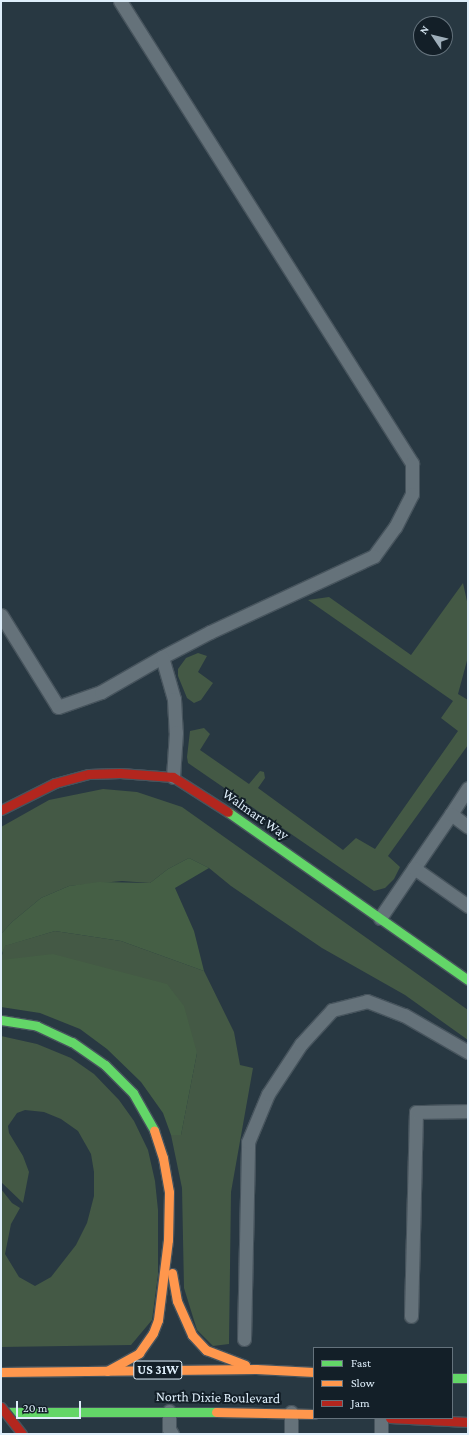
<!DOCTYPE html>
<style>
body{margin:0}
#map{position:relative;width:469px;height:1435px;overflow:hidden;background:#283842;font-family:"Crimson Pro",serif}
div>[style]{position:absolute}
.green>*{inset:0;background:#445945}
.forest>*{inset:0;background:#455f45}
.roads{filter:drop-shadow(1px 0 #47545d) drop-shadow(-1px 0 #47545d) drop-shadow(0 1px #47545d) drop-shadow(0 -1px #47545d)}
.lane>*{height:13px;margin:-6.5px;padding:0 6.5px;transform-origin:6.5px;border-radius:6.5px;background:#65727a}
.fast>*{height:9px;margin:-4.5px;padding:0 4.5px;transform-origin:4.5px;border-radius:4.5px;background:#63d668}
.slow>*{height:9px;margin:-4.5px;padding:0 4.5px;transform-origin:4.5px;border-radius:4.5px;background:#ff974d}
.jam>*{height:9px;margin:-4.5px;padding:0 4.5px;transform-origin:4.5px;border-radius:4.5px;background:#b3261e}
.bridges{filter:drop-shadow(1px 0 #47545d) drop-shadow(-1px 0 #47545d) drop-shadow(0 1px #47545d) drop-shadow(0 -1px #47545d)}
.jam-bridge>*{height:9px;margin:-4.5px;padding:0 4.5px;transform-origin:4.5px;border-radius:4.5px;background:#b3261e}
span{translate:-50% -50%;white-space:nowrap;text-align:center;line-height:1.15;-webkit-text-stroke:4px #131f28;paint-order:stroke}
.shield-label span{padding:1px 3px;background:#131f28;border:1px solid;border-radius:3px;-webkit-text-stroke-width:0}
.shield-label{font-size:13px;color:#deeefa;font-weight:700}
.street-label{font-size:14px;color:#deeefa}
.frame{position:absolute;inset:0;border:2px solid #deeefa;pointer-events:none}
.legend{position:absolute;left:313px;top:1347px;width:140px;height:72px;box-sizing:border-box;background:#131f28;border:1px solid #64727c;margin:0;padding:5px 7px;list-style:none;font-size:12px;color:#deeefa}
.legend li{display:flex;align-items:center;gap:8px;height:20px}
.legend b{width:20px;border:1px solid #64727c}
.north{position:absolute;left:413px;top:16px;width:40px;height:40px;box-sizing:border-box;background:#131f28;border:1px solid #64727c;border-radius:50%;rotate:305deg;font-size:11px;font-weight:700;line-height:16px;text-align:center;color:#deeefa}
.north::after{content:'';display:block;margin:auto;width:14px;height:18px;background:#9eaeba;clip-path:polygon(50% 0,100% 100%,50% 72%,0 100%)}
.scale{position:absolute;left:16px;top:1401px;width:65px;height:18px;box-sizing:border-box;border:2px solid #deeefa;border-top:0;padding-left:5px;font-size:12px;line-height:14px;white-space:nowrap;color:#deeefa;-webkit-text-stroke:3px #131f28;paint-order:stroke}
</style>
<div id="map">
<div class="green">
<i style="clip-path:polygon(463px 583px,468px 606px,468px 657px,458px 694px,468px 700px,468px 745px,388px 856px,400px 867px,394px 879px,385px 888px,374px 891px,188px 763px,187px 757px,190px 731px,204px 728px,210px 734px,200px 750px,249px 784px,260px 771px,264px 772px,265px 778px,258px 788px,343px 850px,356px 838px,375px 849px,458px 731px,441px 718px,453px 701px,308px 600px,329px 597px,411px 655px)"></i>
<i style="clip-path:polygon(198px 653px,207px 656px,198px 672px,213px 683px,201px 700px,194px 703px,187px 698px,178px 676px,178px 669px,186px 658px)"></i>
<i style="clip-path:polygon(103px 789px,137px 792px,182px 807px,468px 1010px,468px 1040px,405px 995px,322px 948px,231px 886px,209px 868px,189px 858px,168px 869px,150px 883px,122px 881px,69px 886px,41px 898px,12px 922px,1px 934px,1px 827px,49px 800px)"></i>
<i style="clip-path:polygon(55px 931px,121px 941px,204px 971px,234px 1032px,240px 1065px,253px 1068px,231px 1192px,229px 1344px,213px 1346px,197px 1330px,184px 1288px,182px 1188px,171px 1135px,181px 1135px,197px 1053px,1px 960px,4px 946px)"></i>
<i style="clip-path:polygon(1px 1036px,37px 1044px,71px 1058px,94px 1074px,119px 1100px,134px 1121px,148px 1150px,155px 1181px,158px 1210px,158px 1275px,152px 1320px,131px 1345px,1px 1347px,1px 1189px,12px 1203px,20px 1208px,11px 1224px,5px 1254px,19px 1277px,35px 1286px,51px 1277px,76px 1245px,87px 1223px,94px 1196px,94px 1172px,91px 1154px,78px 1131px,61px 1119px,44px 1112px,25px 1110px,17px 1113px,8px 1126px,9px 1133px,23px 1156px,29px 1172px,23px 1203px,1px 1182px)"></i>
</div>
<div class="forest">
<i style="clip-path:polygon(189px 858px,209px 868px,175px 888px,194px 931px,204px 971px,121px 941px,55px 931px,5px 946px,1px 956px,1px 934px,12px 922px,41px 898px,69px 886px,99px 882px,150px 883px,168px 869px)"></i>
<i style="clip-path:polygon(53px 954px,167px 984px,184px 1006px,197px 1053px,181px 1135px,171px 1135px,163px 1113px,141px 1082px,107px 1049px,80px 1029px,40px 1013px,1px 1007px,1px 960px)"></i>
</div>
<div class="roads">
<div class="lane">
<i style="left:120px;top:1px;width:547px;rotate:57.71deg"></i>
<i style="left:412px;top:463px;width:31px;rotate:90deg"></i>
<i style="left:412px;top:494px;width:37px;rotate:117deg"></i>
<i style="left:395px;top:527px;width:36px;rotate:126deg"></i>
<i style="left:374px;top:556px;width:181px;rotate:155.1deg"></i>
<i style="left:210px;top:632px;width:54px;rotate:152.5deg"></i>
<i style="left:1px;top:615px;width:108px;rotate:58.2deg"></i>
<i style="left:58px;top:707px;width:46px;rotate:-19.2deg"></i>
<i style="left:101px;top:692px;width:70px;rotate:-29.8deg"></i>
<i style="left:162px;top:657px;width:44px;rotate:74.1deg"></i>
<i style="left:174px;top:699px;width:33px;rotate:87deg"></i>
<i style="left:176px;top:732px;width:45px;rotate:93.8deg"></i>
<i style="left:451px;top:814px;width:31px;rotate:-57deg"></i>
<i style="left:414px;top:868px;width:65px;rotate:-55.6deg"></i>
<i style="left:451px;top:814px;width:21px;rotate:37deg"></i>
<i style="left:380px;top:918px;width:60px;rotate:-55.8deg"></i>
<i style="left:414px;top:868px;width:66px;rotate:35.1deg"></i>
<i style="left:411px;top:1316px;width:204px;rotate:-88.6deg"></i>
<i style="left:416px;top:1112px;width:52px;rotate:-1.1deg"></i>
<i style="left:244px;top:1339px;width:197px;rotate:-88.8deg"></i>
<i style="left:248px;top:1142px;width:52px;rotate:-67.4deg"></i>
<i style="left:268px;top:1094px;width:60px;rotate:-56.6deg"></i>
<i style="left:301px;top:1044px;width:46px;rotate:-47.6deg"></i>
<i style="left:332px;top:1010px;width:36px;rotate:-14deg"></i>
<i style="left:367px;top:1001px;width:40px;rotate:21deg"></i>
<i style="left:404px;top:1015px;width:74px;rotate:30deg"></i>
<i style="left:169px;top:1411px;width:18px;rotate:90deg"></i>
<i style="left:169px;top:1429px;width:6px;rotate:59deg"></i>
<i style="left:291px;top:1412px;width:22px;rotate:90deg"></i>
<i style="left:381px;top:1418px;width:16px;rotate:90deg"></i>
</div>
<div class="fast">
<i style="left:228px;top:812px;width:293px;rotate:35deg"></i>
<i style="left:1px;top:1020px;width:36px;rotate:9deg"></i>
<i style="left:37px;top:1026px;width:38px;rotate:25deg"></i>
<i style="left:72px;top:1042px;width:40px;rotate:34.9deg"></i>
<i style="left:105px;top:1065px;width:40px;rotate:45deg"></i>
<i style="left:133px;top:1093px;width:43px;rotate:60.4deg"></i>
<i style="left:452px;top:1378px;width:16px"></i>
<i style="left:1px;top:1412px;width:215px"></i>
</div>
<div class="slow">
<i style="left:172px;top:1273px;width:28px;rotate:80deg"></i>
<i style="left:177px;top:1301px;width:37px;rotate:66deg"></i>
<i style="left:192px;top:1335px;width:21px;rotate:47deg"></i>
<i style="left:206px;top:1350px;width:42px;rotate:21deg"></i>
<i style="left:107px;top:1371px;width:37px;rotate:-29deg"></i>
<i style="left:139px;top:1353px;width:24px;rotate:-55deg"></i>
<i style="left:153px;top:1333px;width:14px;rotate:-69deg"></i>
<i style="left:158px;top:1320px;width:81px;rotate:-82.9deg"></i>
<i style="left:168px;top:1240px;width:48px;rotate:-88.8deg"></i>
<i style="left:169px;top:1192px;width:35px;rotate:-100deg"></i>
<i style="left:163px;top:1158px;width:29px;rotate:-108deg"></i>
<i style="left:1px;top:1372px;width:255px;rotate:-0.7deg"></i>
<i style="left:256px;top:1369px;width:58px;rotate:3deg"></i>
<i style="left:216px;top:1412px;width:98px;rotate:1.2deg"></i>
</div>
<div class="jam">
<i style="left:1px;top:810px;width:60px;rotate:-26.6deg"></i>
<i style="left:55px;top:783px;width:35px;rotate:-15deg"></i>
<i style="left:89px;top:774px;width:31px;rotate:-2deg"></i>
<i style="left:120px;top:773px;width:53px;rotate:4.3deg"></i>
<i style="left:173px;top:777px;width:65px;rotate:32.5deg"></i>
<i style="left:390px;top:1418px;width:78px;rotate:2.9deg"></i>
</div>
</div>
<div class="bridges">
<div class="jam-bridge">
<i style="left:1px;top:1407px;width:34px;rotate:52deg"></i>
</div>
</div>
<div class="shield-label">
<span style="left:158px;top:1370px">US 31W</span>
</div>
<div class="street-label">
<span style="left:256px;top:814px;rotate:35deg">Walmart Way</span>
<span style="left:218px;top:1397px;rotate:1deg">North Dixie Boulevard</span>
</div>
<div class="frame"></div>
<ul class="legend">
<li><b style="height:5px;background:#63d668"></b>Fast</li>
<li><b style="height:5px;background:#ff974d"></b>Slow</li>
<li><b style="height:5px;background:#b3261e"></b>Jam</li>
</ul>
<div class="north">N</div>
<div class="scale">20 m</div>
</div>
